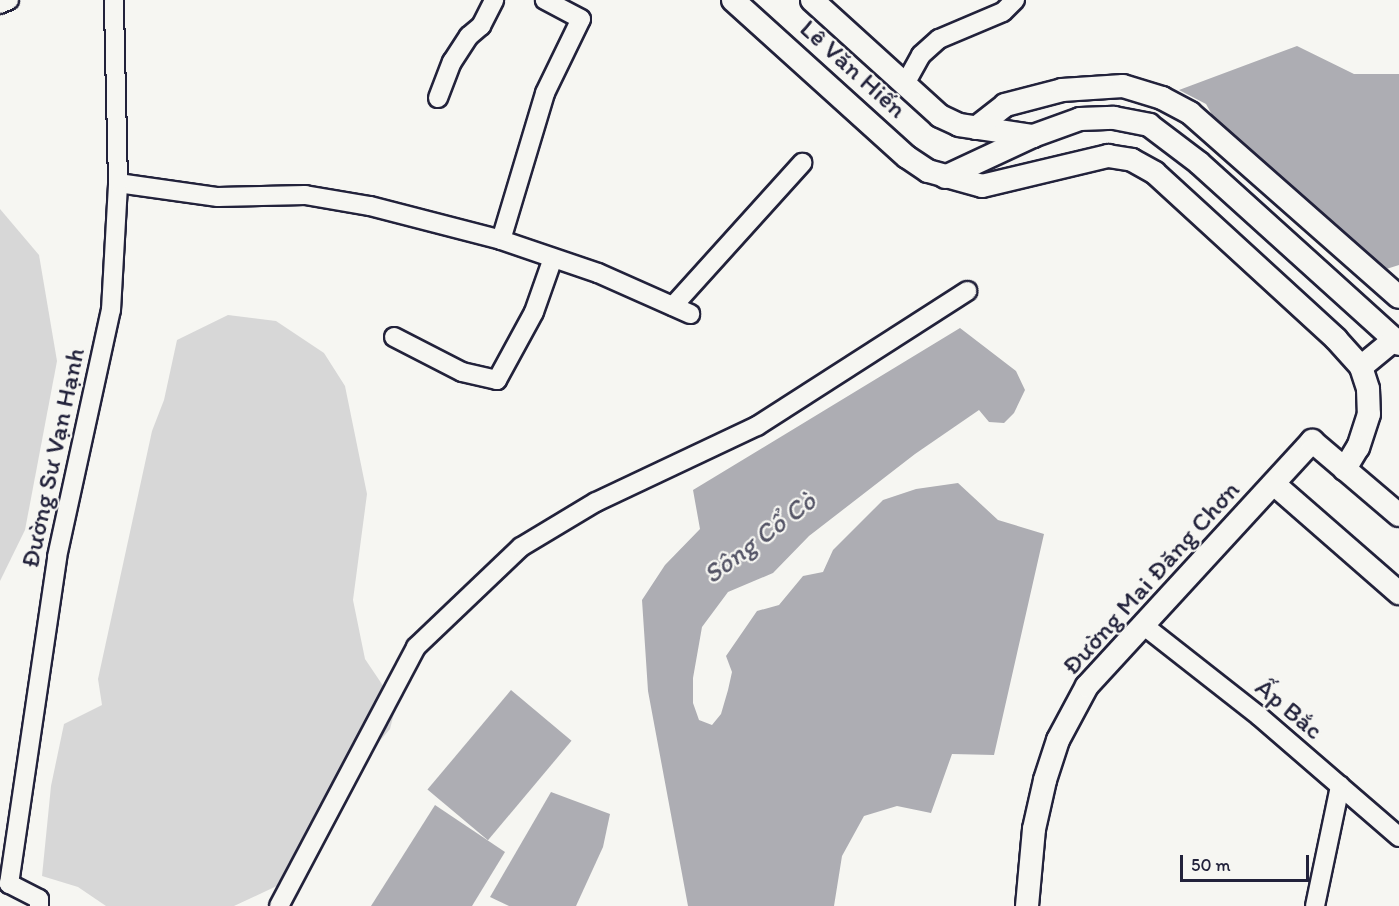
<!DOCTYPE html>
<meta charset="utf-8">
<style>
body{margin:0}
#map{position:relative;width:1399px;height:906px;overflow:hidden;background:#f6f6f2;font-family:Itim,sans-serif}
div>[style]{position:absolute}
.green>*{inset:0;background:#d7d7d7}
.water>*{inset:0;background:#adadb3;transform-origin:0 0}
.roads{filter:drop-shadow(2px 0 #22223b) drop-shadow(-2px 0 #22223b) drop-shadow(0 2px #22223b) drop-shadow(0 -2px #22223b)}
.minor>*{height:18px;margin:-9px;padding:0 9px;transform-origin:9px;border-radius:9px;background:#f6f6f2}
.major>*{height:22px;margin:-11px;padding:0 11px;transform-origin:11px;border-radius:11px;background:#f6f6f2}
span{translate:-50% -50%;white-space:nowrap;text-align:center;line-height:1.15;-webkit-text-stroke:4.5px #f6f6f2;paint-order:stroke}
.street-label{font-size:26px;color:#22223b}
.water-label{font-size:27px;color:#535365;font-style:italic}
.scale{position:absolute;left:1180px;top:855px;width:129px;height:27px;box-sizing:border-box;border:3px solid #22223b;border-top:0;padding-left:8px;font-size:18px;line-height:21px;white-space:nowrap;color:#22223b;-webkit-text-stroke:4px #f6f6f2;paint-order:stroke}
</style>
<div id="map">
<div class="green">
<i style="clip-path:polygon(0 209px,39px 255px,57px 361px,25px 530px,0 581px)"></i>
<i style="clip-path:polygon(228px 315px,276px 321px,324px 353px,345px 386px,367px 494px,353px 600px,365px 659px,396px 705px,390px 729px,341px 786px,281px 884px,234px 906px,106px 906px,78px 887px,42px 876px,51px 786px,64px 724px,102px 705px,98px 679px,152px 431px,164px 400px,177px 340px)"></i>
</div>
<div class="water">
<i style="clip-path:polygon(1297px 46px,1354px 74px,1399px 74px,1399px 265px,1380px 271px,1261px 159px,1219px 127px,1206px 104px,1179px 90px)"></i>
<i style="clip-path:polygon(960px 328px,1016px 371px,1025px 390px,1014px 413px,1004px 423px,989px 422px,979px 410px,915px 454px,809px 536px,773px 573px,728px 592px,702px 627px,693px 678px,693px 703px,699px 720px,712px 725px,721px 714px,728px 690px,732px 672px,726px 656px,757px 611px,779px 605px,803px 576px,823px 572px,833px 550px,883px 500px,916px 489px,958px 483px,998px 520px,1044px 534px,994px 755px,952px 754px,931px 813px,897px 806px,864px 816px,842px 856px,834px 906px,688px 906px,648px 691px,642px 600px,665px 565px,700px 529px,693px 490px)"></i>
<i style="left:511px;top:690px;width:79px;height:130px;rotate:40deg"></i>
<i style="clip-path:polygon(551px 792px,610px 814px,603px 847px,576px 906px,509px 906px,490px 897px)"></i>
<i style="clip-path:polygon(435px 805px,505px 852px,472px 906px,371px 906px)"></i>
</div>
<div class="roads">
<div class="minor">
<i style="left:0;top:4px;width:10px;rotate:-24deg"></i>
<i style="left:905px;top:84px;width:33px;rotate:-61deg"></i>
<i style="left:921px;top:55px;width:24px;rotate:-42deg"></i>
<i style="left:939px;top:39px;width:69px;rotate:-22.9deg"></i>
<i style="left:1003px;top:12px;width:17px;rotate:-45deg"></i>
<i style="left:438px;top:98px;width:39px;rotate:-69deg"></i>
<i style="left:452px;top:62px;width:31px;rotate:-57deg"></i>
<i style="left:469px;top:36px;width:16px;rotate:-40deg"></i>
<i style="left:481px;top:26px;width:29px;rotate:-63deg"></i>
<i style="left:118px;top:183px;width:101px;rotate:8deg"></i>
<i style="left:218px;top:197px;width:87px;rotate:-1.3deg"></i>
<i style="left:305px;top:195px;width:66px;rotate:9.6deg"></i>
<i style="left:370px;top:206px;width:135px;rotate:14.5deg"></i>
<i style="left:501px;top:240px;width:102px;rotate:18.8deg"></i>
<i style="left:598px;top:273px;width:101px;rotate:24deg"></i>
<i style="left:501px;top:240px;width:153px;rotate:-73.3deg"></i>
<i style="left:545px;top:93px;width:82px;rotate:-64.1deg"></i>
<i style="left:581px;top:19px;width:41px;rotate:-152.2deg"></i>
<i style="left:673px;top:306px;width:193px;rotate:-47.9deg"></i>
<i style="left:394px;top:337px;width:76px;rotate:27.2deg"></i>
<i style="left:462px;top:372px;width:36px;rotate:13deg"></i>
<i style="left:497px;top:380px;width:77px;rotate:-61.4deg"></i>
<i style="left:534px;top:312px;width:57px;rotate:-70.6deg"></i>
<i style="left:1143px;top:625px;width:147px;rotate:38.1deg"></i>
<i style="left:1259px;top:716px;width:185px;rotate:40.8deg"></i>
<i style="left:39px;top:906px;width:7px;rotate:-90deg"></i>
<i style="left:39px;top:899px;width:34px;rotate:-153deg"></i>
<i style="left:9px;top:884px;width:331px;rotate:-81.6deg"></i>
<i style="left:57px;top:557px;width:253px;rotate:-77.7deg"></i>
<i style="left:111px;top:310px;width:127px;rotate:-86.8deg"></i>
<i style="left:118px;top:183px;width:183px;rotate:-91.3deg"></i>
<i style="left:279px;top:906px;width:293px;rotate:-62.1deg"></i>
<i style="left:416px;top:647px;width:145px;rotate:-43.6deg"></i>
<i style="left:521px;top:547px;width:87px;rotate:-31deg"></i>
<i style="left:596px;top:502px;width:178px;rotate:-25.3deg"></i>
<i style="left:757px;top:426px;width:250px;rotate:-32.7deg"></i>
<i style="left:1315px;top:906px;width:123px;rotate:-78.2deg"></i>
</div>
<div class="major">
<i style="left:733px;top:0;width:234px;rotate:42.1deg"></i>
<i style="left:907px;top:157px;width:25px;rotate:34deg"></i>
<i style="left:928px;top:171px;width:56px;rotate:15.5deg"></i>
<i style="left:982px;top:186px;width:130px;rotate:-13.4deg"></i>
<i style="left:1108px;top:156px;width:24px;rotate:9deg"></i>
<i style="left:1132px;top:160px;width:26px;rotate:29deg"></i>
<i style="left:1155px;top:173px;width:246px;rotate:42.5deg"></i>
<i style="left:1336px;top:339px;width:38px;rotate:48deg"></i>
<i style="left:1361px;top:367px;width:23px;rotate:72deg"></i>
<i style="left:1368px;top:389px;width:25px;rotate:88deg"></i>
<i style="left:1369px;top:414px;width:35px;rotate:108deg"></i>
<i style="left:1358px;top:447px;width:26px;rotate:121deg"></i>
<i style="left:812px;top:0;width:173px;rotate:42.2deg"></i>
<i style="left:940px;top:116px;width:21px;rotate:25deg"></i>
<i style="left:959px;top:125px;width:75px;rotate:8.5deg"></i>
<i style="left:976px;top:128px;width:37px;rotate:-38deg"></i>
<i style="left:1005px;top:105px;width:59px;rotate:-14.7deg"></i>
<i style="left:1062px;top:90px;width:61px;rotate:-3.8deg"></i>
<i style="left:1123px;top:86px;width:41px;rotate:17.1deg"></i>
<i style="left:1162px;top:98px;width:32px;rotate:28deg"></i>
<i style="left:1190px;top:113px;width:278px;rotate:41.4deg"></i>
<i style="left:945px;top:177px;width:97px;rotate:-25deg"></i>
<i style="left:1033px;top:136px;width:50px;rotate:-19.9deg"></i>
<i style="left:1080px;top:119px;width:34px;rotate:-2deg"></i>
<i style="left:1114px;top:118px;width:36px;rotate:11deg"></i>
<i style="left:1149px;top:125px;width:63px;rotate:37.2deg"></i>
<i style="left:1199px;top:163px;width:270px;rotate:42.1deg"></i>
<i style="left:1361px;top:367px;width:44px;rotate:-39.5deg"></i>
<i style="left:1274px;top:484px;width:166px;rotate:41.1deg"></i>
<i style="left:1027px;top:906px;width:77px;rotate:-84.8deg"></i>
<i style="left:1034px;top:829px;width:50px;rotate:-77.3deg"></i>
<i style="left:1045px;top:780px;width:42px;rotate:-72deg"></i>
<i style="left:1058px;top:740px;width:61px;rotate:-61.8deg"></i>
<i style="left:1087px;top:686px;width:333px;rotate:-47.4deg"></i>
<i style="left:1312px;top:441px;width:114px;rotate:40.4deg"></i>
</div>
</div>
<div class="street-label">
<span style="left:853px;top:69px;rotate:42deg">Lê Văn Hiến</span>
<span style="left:53px;top:458px;rotate:-78deg">Đường Sư Vạn Hạnh</span>
<span style="left:1151px;top:578px;rotate:-48deg">Đường Mai Đăng Chơn</span>
<span style="left:1289px;top:709px;rotate:40deg">Ấp Bắc</span>
</div>
<div class="water-label">
<span style="left:759px;top:537px;rotate:-37deg">Sông Cổ Cò</span>
</div>
<div class="scale">50 m</div>
</div>
